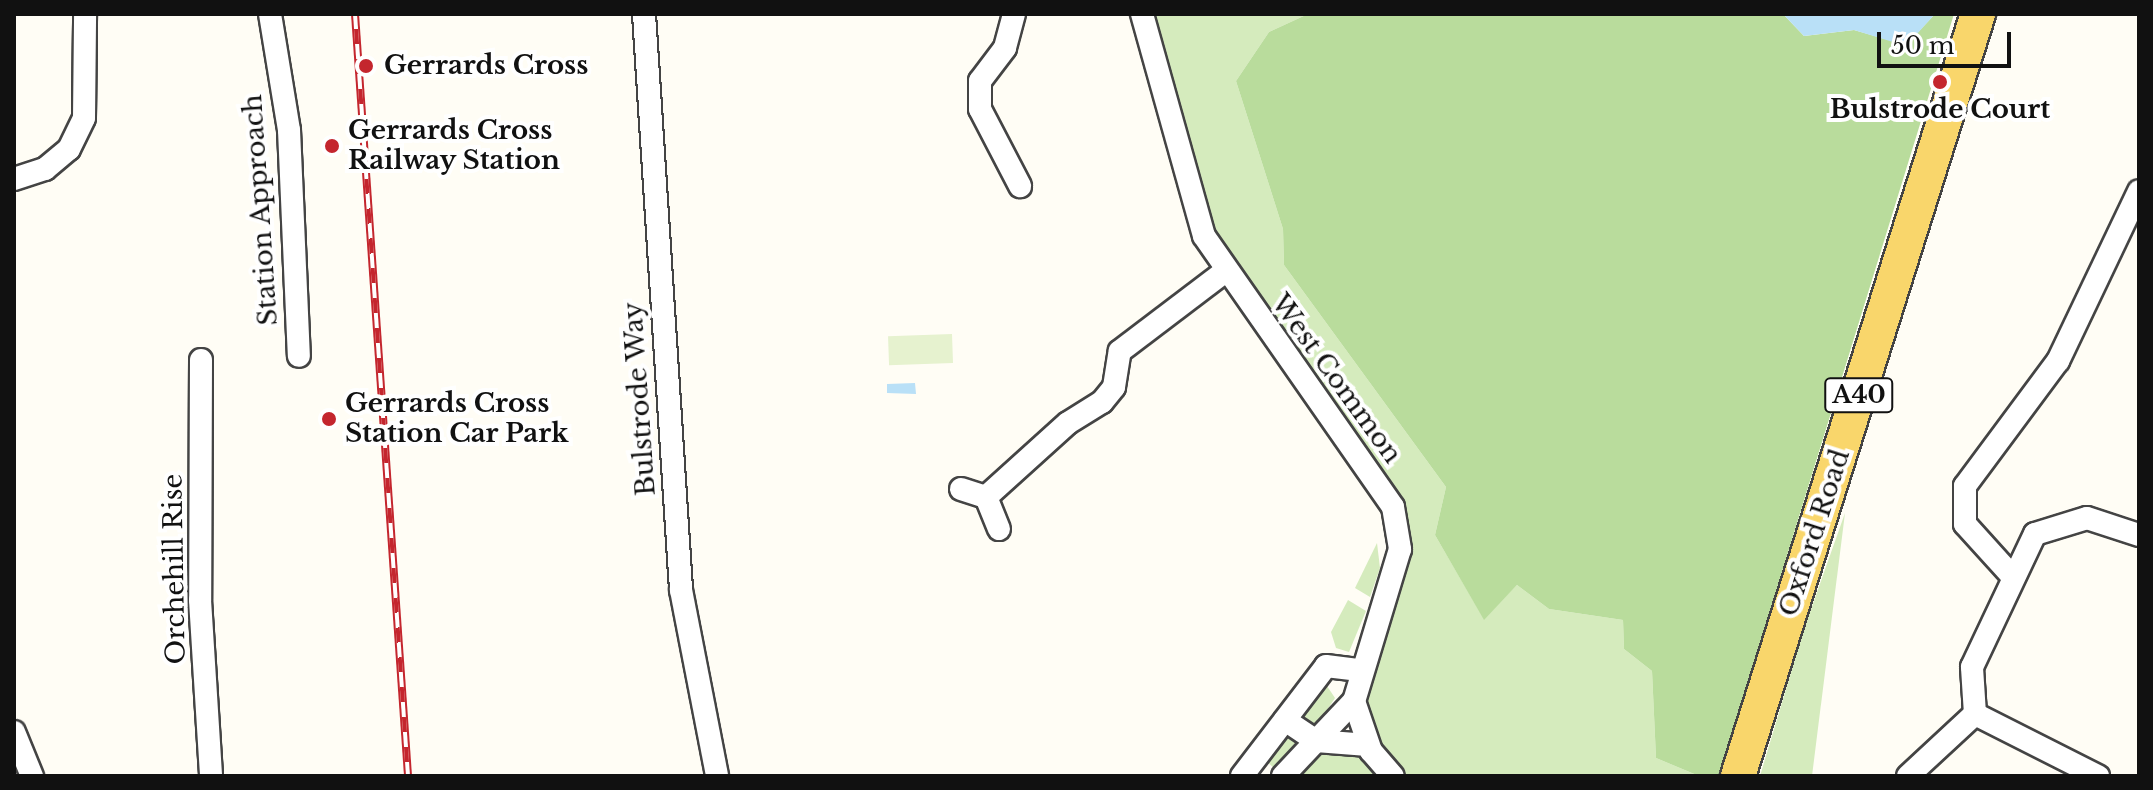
<!DOCTYPE html>
<style>
body{margin:0}
#map{position:relative;width:2153px;height:790px;overflow:hidden;background:#fffdf5;font-family:"Libre Baskerville",serif}
div>[style]{position:absolute}
.green>*{inset:0;background:#d5ebbd}
.forest>*{inset:0;background:#b9dc9c}
.pitch>*{inset:0;background:#e6f2cf;transform-origin:0 0}
.water>*{inset:0;background:#b9e0f7}
.roads{filter:drop-shadow(2px 0 #444) drop-shadow(-2px 0 #444) drop-shadow(0 2px #444) drop-shadow(0 -2px #444)}
.minor>*{height:22px;margin:-11px;padding:0 11px;transform-origin:11px;border-radius:11px;background:#fff}
.primary>*{height:34px;margin:-17px;padding:0 17px;transform-origin:17px;border-radius:17px;background:#f9d66b}
.rail>*{height:8px;margin-top:-4px;transform-origin:0;background:repeating-linear-gradient(90deg,#fff 0 15px,#c4262e 0 30px);box-sizing:border-box;border-block:2px solid #c4262e}
.dots>*{width:22px;height:22px;translate:-50% -50%;box-sizing:border-box;border:4px solid #fff;border-radius:50%}
span{translate:-50% -50%;white-space:nowrap;text-align:center;line-height:1.15;-webkit-text-stroke:8px #fff;paint-order:stroke}
.shield-label span{padding:2px 6px;background:#fff;border:2px solid;border-radius:6px;-webkit-text-stroke-width:0}
.shield-label{font-size:24px;color:#111;font-weight:700}
.poi-label{font-size:26px;color:#111;font-weight:700}
.left{translate:0 -50%;text-align:left}
.street-label{font-size:26px;color:#111}
.frame{position:absolute;inset:0;border:16px solid #111;pointer-events:none}
.scale{position:absolute;left:1877px;top:32px;width:134px;height:36px;box-sizing:border-box;border:4px solid #111;border-top:0;padding-left:10px;font-size:24px;line-height:28px;white-space:nowrap;color:#111;-webkit-text-stroke:6px #fff;paint-order:stroke}
</style>
<div id="map">
<div class="green">
<i style="clip-path:polygon(1150px 14px,1308px 14px,1269px 32px,1236px 81px,1283px 229px,1284px 265px,1446px 487px,1435px 535px,1484px 619px,1517px 585px,1549px 609px,1623px 620px,1624px 649px,1652px 671px,1656px 758px,1699px 776px,1404px 776px,1382px 750px,1363px 701px,1405px 535px,1214px 238px)"></i>
<i style="clip-path:polygon(1845px 513px,1812px 776px,1760px 776px,1804px 629px)"></i>
<i style="clip-path:polygon(1377px 543px,1380px 568px,1370px 597px,1355px 588px)"></i>
<i style="clip-path:polygon(1348px 600px,1366px 611px,1349px 652px,1336px 648px,1331px 632px)"></i>
<i style="clip-path:polygon(1325px 683px,1335px 698px,1315px 728px,1295px 716px)"></i>
<i style="clip-path:polygon(1281px 732px,1304px 740px,1275px 769px,1266px 761px)"></i>
<i style="clip-path:polygon(1318px 751px,1366px 757px,1382px 776px,1294px 776px)"></i>
</div>
<div class="forest">
<i style="clip-path:polygon(1308px 14px,1783px 14px,1804px 36px,1854px 30px,1906px 45px,1935px 14px,1954px 14px,1719px 776px,1699px 776px,1656px 758px,1652px 671px,1624px 649px,1623px 620px,1549px 609px,1517px 585px,1484px 620px,1435px 535px,1446px 487px,1284px 265px,1283px 229px,1236px 81px,1269px 32px)"></i>
</div>
<div class="pitch">
<i style="left:952px;top:334px;width:29px;height:64px;rotate:88deg"></i>
</div>
<div class="water">
<i style="clip-path:polygon(1783px 14px,1935px 14px,1906px 46px,1854px 30px,1804px 36px)"></i>
<i style="clip-path:polygon(915px 383px,916px 394px,887px 393px,887px 384px)"></i>
</div>
<div class="roads">
<div class="minor">
<i style="left:270px;top:14px;width:118px;rotate:80.7deg"></i>
<i style="left:289px;top:130px;width:226px;rotate:87.5deg"></i>
<i style="left:644px;top:14px;width:577px;rotate:86.32deg"></i>
<i style="left:681px;top:590px;width:189px;rotate:79deg"></i>
<i style="left:1014px;top:14px;width:35px;rotate:105deg"></i>
<i style="left:1005px;top:48px;width:41px;rotate:127.1deg"></i>
<i style="left:980px;top:81px;width:28px;rotate:90deg"></i>
<i style="left:980px;top:109px;width:87px;rotate:62.5deg"></i>
<i style="left:1142px;top:14px;width:230px;rotate:74.4deg"></i>
<i style="left:1204px;top:236px;width:330px;rotate:55.1deg"></i>
<i style="left:1393px;top:507px;width:43px;rotate:80.5deg"></i>
<i style="left:1400px;top:549px;width:159px;rotate:106.8deg"></i>
<i style="left:1354px;top:701px;width:53px;rotate:71.2deg"></i>
<i style="left:1371px;top:751px;width:33px;rotate:49deg"></i>
<i style="left:14px;top:179px;width:33px;rotate:-18deg"></i>
<i style="left:45px;top:169px;width:31px;rotate:-40deg"></i>
<i style="left:69px;top:149px;width:34px;rotate:-64deg"></i>
<i style="left:84px;top:118px;width:104px;rotate:-89.4deg"></i>
<i style="left:201px;top:360px;width:240px;rotate:90.2deg"></i>
<i style="left:200px;top:600px;width:176px;rotate:86.4deg"></i>
<i style="left:961px;top:489px;width:26px;rotate:18deg"></i>
<i style="left:999px;top:529px;width:35px;rotate:-112deg"></i>
<i style="left:986px;top:497px;width:110px;rotate:-42.1deg"></i>
<i style="left:1068px;top:423px;width:40px;rotate:-32deg"></i>
<i style="left:1102px;top:402px;width:19px;rotate:-51deg"></i>
<i style="left:1114px;top:387px;width:36px;rotate:-81deg"></i>
<i style="left:1120px;top:351px;width:131px;rotate:-37.2deg"></i>
<i style="left:2012px;top:576px;width:70px;rotate:-132.1deg"></i>
<i style="left:1965px;top:524px;width:38px;rotate:-90deg"></i>
<i style="left:1965px;top:486px;width:156px;rotate:-53.4deg"></i>
<i style="left:2058px;top:361px;width:188px;rotate:-64.5deg"></i>
<i style="left:1975px;top:714px;width:47px;rotate:-93.7deg"></i>
<i style="left:1972px;top:667px;width:147px;rotate:-64.7deg"></i>
<i style="left:2035px;top:534px;width:54px;rotate:-17.1deg"></i>
<i style="left:2087px;top:518px;width:55px;rotate:18.1deg"></i>
<i style="left:1285px;top:720px;width:37px;rotate:34deg"></i>
<i style="left:1316px;top:741px;width:55px;rotate:-46.5deg"></i>
<i style="left:14px;top:732px;width:48px;rotate:67.8deg"></i>
<i style="left:1242px;top:776px;width:138px;rotate:-52.6deg"></i>
<i style="left:1326px;top:666px;width:34px;rotate:7deg"></i>
<i style="left:1283px;top:776px;width:48px;rotate:-46.7deg"></i>
<i style="left:1316px;top:741px;width:52px;rotate:4.4deg"></i>
<i style="left:1908px;top:776px;width:91px;rotate:-42.8deg"></i>
<i style="left:1975px;top:714px;width:138px;rotate:26.8deg"></i>
</div>
<div class="primary">
<i style="left:1738px;top:776px;width:799px;rotate:-72.52deg"></i>
</div>
</div>
<div class="rail">
<i style="left:355px;top:14px;width:764px;rotate:86.02deg"></i>
</div>
<div class="dots">
<i style="left:366px;top:66px;background:#c4262e"></i>
<i style="left:1940px;top:82px;background:#c4262e"></i>
<i style="left:332px;top:146px;background:#c4262e"></i>
<i style="left:329px;top:419px;background:#c4262e"></i>
</div>
<div class="shield-label">
<span style="left:1859px;top:395px">A40</span>
</div>
<div class="poi-label">
<span class="left" style="left:384px;top:66px">Gerrards Cross</span>
<span style="left:1940px;top:110px">Bulstrode Court</span>
<span class="left" style="left:348px;top:146px">Gerrards Cross<br>Railway Station</span>
<span class="left" style="left:345px;top:419px">Gerrards Cross<br>Station Car Park</span>
</div>
<div class="street-label">
<span style="left:261px;top:210px;rotate:-94deg">Station Approach</span>
<span style="left:1336px;top:379px;rotate:54deg">West Common</span>
<span style="left:640px;top:399px;rotate:-94deg">Bulstrode Way</span>
<span style="left:1815px;top:533px;rotate:-72deg">Oxford Road</span>
<span style="left:175px;top:569px;rotate:-91deg">Orchehill Rise</span>
</div>
<div class="frame"></div>
<div class="scale">50 m</div>
</div>
